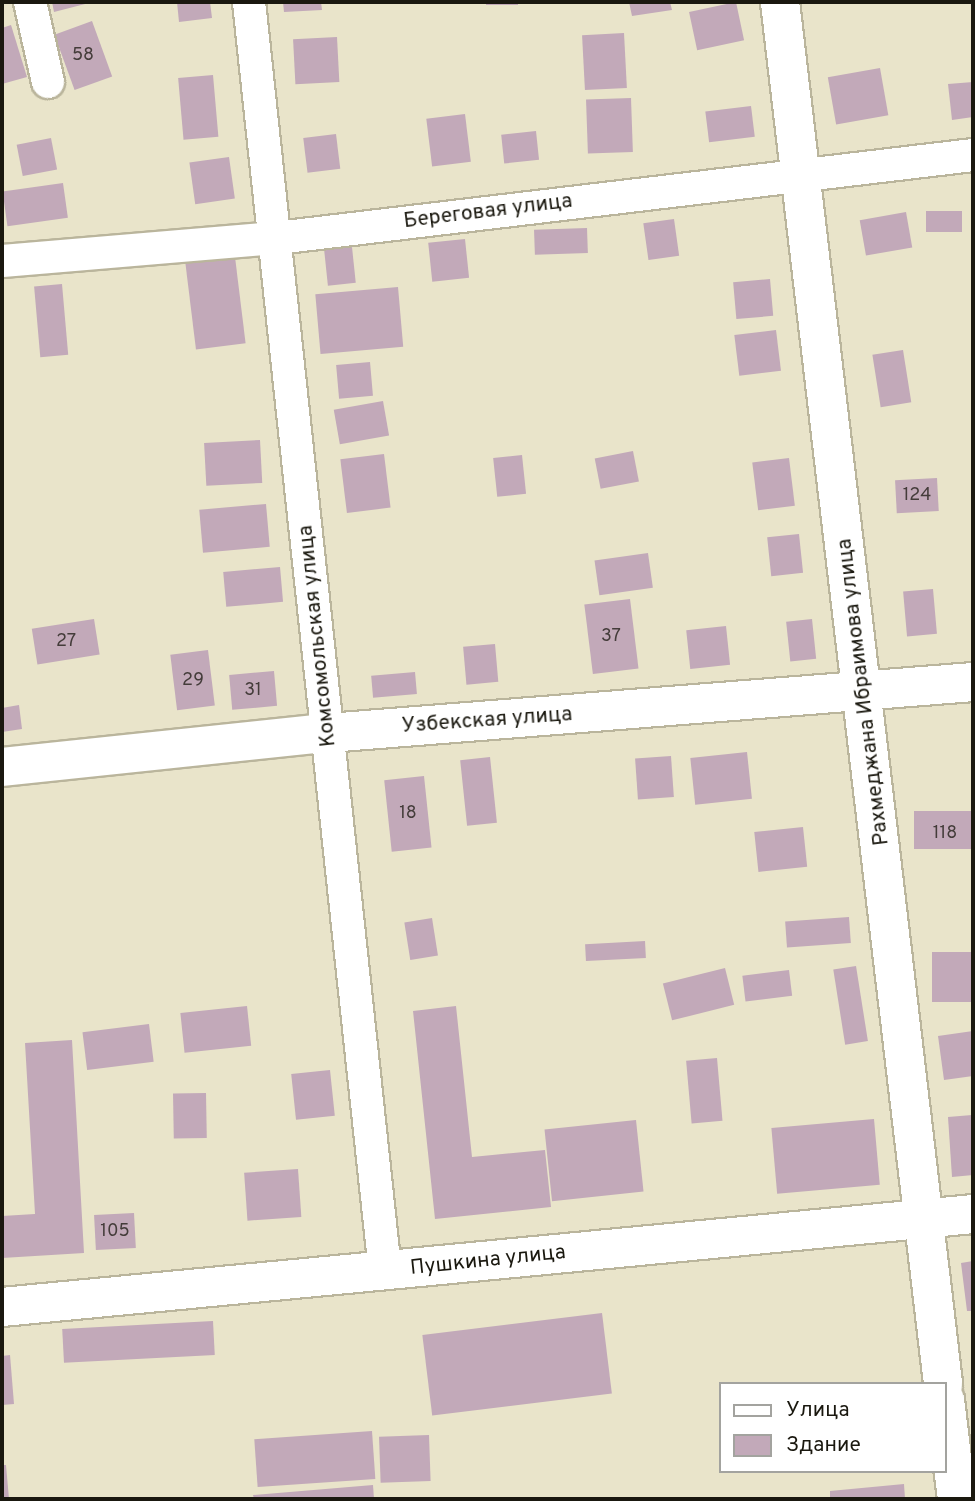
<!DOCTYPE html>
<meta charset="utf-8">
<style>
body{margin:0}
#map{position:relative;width:975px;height:1501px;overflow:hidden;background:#e9e4ca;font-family:Overpass,sans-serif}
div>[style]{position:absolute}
.building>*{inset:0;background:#c2a9b9;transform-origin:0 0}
.roads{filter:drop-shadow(2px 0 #bab59c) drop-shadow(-2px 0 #bab59c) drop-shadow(0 2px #bab59c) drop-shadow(0 -2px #bab59c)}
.minor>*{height:32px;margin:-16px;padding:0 16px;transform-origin:16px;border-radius:16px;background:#fff}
.tertiary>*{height:38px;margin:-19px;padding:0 19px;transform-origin:19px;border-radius:19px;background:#fff}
.secondary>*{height:38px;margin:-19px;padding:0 19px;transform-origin:19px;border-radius:19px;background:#fff}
span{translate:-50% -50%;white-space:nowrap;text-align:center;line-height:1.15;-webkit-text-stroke:5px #fff;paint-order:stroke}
.number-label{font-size:18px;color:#443c3a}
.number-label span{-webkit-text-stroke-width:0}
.street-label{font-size:21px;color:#1a180f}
.frame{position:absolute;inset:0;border:4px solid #1a180f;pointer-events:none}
.legend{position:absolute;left:719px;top:1382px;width:228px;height:91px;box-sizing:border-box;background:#fff;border:2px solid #a3a39f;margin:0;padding:9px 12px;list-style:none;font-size:21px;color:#1a180f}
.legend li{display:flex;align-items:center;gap:14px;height:35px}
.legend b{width:35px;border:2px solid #a3a39f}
</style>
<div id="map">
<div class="building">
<i style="clip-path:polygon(52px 2px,89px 2px,89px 3px,54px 12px)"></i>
<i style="clip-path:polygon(177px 2px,210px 2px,212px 18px,179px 22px)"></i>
<i style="clip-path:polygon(283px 2px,321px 2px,322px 10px,284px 12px)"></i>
<i style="left:486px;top:2px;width:32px;height:3px"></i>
<i style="clip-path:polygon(629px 2px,670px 2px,672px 10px,632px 16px)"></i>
<i style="left:736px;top:2px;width:39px;height:48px;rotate:78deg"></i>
<i style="left:92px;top:21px;width:59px;height:40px;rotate:70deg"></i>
<i style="clip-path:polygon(11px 25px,27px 77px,2px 84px,2px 28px)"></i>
<i style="left:624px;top:33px;width:55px;height:42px;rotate:87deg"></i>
<i style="left:337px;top:37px;width:45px;height:44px;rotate:87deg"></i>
<i style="left:880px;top:68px;width:48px;height:53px;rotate:80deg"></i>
<i style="left:213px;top:75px;width:62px;height:35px;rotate:85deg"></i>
<i style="clip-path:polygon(973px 82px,973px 117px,952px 120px,948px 84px)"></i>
<i style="left:631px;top:98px;width:54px;height:45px;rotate:88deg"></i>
<i style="left:751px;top:106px;width:31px;height:46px;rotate:83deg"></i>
<i style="left:465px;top:114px;width:48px;height:39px;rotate:83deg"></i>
<i style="left:536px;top:131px;width:29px;height:35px;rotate:84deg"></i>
<i style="left:336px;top:134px;width:35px;height:33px;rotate:83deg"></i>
<i style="left:51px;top:138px;width:32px;height:35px;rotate:79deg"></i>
<i style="left:229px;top:157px;width:42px;height:40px;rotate:82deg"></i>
<i style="left:63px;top:183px;width:35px;height:61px;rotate:82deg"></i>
<i style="left:962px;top:211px;width:21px;height:36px;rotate:90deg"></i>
<i style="left:906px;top:212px;width:36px;height:47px;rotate:80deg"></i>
<i style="left:674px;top:219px;width:37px;height:31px;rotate:82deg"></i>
<i style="left:587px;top:228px;width:25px;height:53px;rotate:88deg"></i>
<i style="left:465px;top:239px;width:39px;height:37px;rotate:84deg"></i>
<i style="left:352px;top:247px;width:36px;height:28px;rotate:84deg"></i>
<i style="left:235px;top:257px;width:87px;height:50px;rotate:83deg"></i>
<i style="left:770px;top:279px;width:37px;height:37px;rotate:85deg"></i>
<i style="left:62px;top:284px;width:71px;height:28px;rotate:85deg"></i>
<i style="left:398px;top:287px;width:60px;height:83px;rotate:85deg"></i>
<i style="left:776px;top:330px;width:41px;height:42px;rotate:83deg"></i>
<i style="left:903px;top:350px;width:53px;height:31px;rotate:81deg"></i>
<i style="left:370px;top:362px;width:34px;height:34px;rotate:85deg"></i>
<i style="left:383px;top:401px;width:35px;height:50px;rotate:80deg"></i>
<i style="left:260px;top:440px;width:43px;height:56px;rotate:87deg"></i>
<i style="left:633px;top:451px;width:31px;height:39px;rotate:79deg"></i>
<i style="left:384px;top:454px;width:54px;height:44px;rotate:83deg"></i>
<i style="left:522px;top:455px;width:39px;height:29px;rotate:84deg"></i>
<i style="left:789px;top:458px;width:48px;height:37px;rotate:83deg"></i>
<i style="left:937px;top:478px;width:33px;height:42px;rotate:87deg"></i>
<i style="left:266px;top:504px;width:43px;height:67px;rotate:85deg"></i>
<i style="left:799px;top:534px;width:39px;height:32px;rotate:84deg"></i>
<i style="left:648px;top:553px;width:35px;height:54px;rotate:82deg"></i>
<i style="left:280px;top:567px;width:35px;height:57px;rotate:85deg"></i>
<i style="left:933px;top:589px;width:45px;height:30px;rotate:85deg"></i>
<i style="left:630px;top:599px;width:70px;height:46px;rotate:83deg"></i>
<i style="left:94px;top:619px;width:36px;height:63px;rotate:81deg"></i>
<i style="left:812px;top:619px;width:40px;height:26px;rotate:84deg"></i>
<i style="left:726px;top:626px;width:39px;height:40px;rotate:84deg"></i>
<i style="left:495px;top:644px;width:38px;height:32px;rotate:85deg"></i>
<i style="left:208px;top:650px;width:56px;height:38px;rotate:83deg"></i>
<i style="left:274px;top:671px;width:35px;height:45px;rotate:85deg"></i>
<i style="left:415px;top:672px;width:22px;height:44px;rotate:85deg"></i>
<i style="clip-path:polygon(19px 705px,22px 729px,2px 732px,2px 708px)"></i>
<i style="left:747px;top:752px;width:47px;height:57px;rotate:84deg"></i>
<i style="left:671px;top:756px;width:41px;height:36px;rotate:86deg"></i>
<i style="left:490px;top:757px;width:66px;height:30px;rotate:84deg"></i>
<i style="left:424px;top:776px;width:72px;height:40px;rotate:84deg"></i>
<i style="left:973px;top:811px;width:38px;height:59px;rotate:90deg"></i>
<i style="left:803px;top:827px;width:40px;height:49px;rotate:84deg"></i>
<i style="left:849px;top:917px;width:26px;height:64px;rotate:86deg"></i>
<i style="left:432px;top:918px;width:38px;height:28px;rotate:81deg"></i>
<i style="left:645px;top:941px;width:17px;height:60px;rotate:87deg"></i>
<i style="left:973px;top:952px;width:50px;height:41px;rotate:90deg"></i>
<i style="left:856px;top:966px;width:76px;height:23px;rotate:81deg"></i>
<i style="left:725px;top:968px;width:38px;height:64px;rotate:76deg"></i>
<i style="left:789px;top:970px;width:26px;height:47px;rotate:83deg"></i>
<i style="left:247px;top:1006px;width:40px;height:67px;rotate:84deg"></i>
<i style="clip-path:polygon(456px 1006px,472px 1157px,545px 1150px,551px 1207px,435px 1219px,413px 1011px)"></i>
<i style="left:149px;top:1024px;width:38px;height:67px;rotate:83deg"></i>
<i style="clip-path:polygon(973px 1031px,973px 1076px,944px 1080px,938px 1036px)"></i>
<i style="clip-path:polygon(72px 1040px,84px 1253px,2px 1258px,2px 1216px,35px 1214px,25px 1043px)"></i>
<i style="left:717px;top:1058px;width:63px;height:31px;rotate:85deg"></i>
<i style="left:330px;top:1070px;width:46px;height:39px;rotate:84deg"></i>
<i style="left:206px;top:1093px;width:45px;height:33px;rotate:89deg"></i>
<i style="clip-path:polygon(972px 1115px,973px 1175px,952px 1177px,948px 1117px)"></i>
<i style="left:874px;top:1119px;width:66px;height:103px;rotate:85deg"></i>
<i style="left:636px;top:1120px;width:72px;height:92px;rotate:84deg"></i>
<i style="left:298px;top:1169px;width:48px;height:54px;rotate:86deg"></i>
<i style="left:134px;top:1213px;width:35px;height:40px;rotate:87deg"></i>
<i style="clip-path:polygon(973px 1261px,973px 1311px,967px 1311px,961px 1263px)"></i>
<i style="left:602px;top:1313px;width:81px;height:181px;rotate:83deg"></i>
<i style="left:213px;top:1321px;width:34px;height:151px;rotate:87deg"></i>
<i style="clip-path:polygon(10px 1355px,14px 1404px,2px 1405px,2px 1356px)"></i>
<i style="left:372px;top:1431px;width:48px;height:118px;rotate:86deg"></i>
<i style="left:429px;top:1435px;width:46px;height:50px;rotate:88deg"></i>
<i style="clip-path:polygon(2px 1465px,6px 1465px,9px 1499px,2px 1499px)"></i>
<i style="clip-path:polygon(904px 1484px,905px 1499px,830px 1499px,830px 1491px)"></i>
<i style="clip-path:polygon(373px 1485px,374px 1499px,254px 1499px,253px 1495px)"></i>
</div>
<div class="roads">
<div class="minor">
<i style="left:30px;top:2px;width:82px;rotate:77.3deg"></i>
<i style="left:249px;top:2px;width:1276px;rotate:83.88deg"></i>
<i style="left:2px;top:261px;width:276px;rotate:-4.8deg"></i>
<i style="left:277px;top:238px;width:701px;rotate:-6.8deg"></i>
</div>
<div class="tertiary">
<i style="left:780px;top:2px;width:1392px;rotate:83.27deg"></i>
<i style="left:2px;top:767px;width:328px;rotate:-6deg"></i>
<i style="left:328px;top:733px;width:647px;rotate:-4.52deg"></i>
<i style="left:945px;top:1400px;width:100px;rotate:83.1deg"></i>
</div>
<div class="secondary">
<i style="left:2px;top:1307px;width:975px;rotate:-5.47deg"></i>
</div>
</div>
<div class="number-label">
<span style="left:83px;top:56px">58</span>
<span style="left:917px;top:496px">124</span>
<span style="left:611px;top:637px">37</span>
<span style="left:66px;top:642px">27</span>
<span style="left:193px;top:681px">29</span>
<span style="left:253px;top:691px">31</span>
<span style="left:408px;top:814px">18</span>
<span style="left:945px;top:834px">118</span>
<span style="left:115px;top:1232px">105</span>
</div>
<div class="street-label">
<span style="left:488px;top:212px;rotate:-7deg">Береговая улица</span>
<span style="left:318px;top:636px;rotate:-96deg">Комсомольская улица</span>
<span style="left:864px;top:692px;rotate:-97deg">Рахмеджана Ибраимова улица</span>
<span style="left:487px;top:721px;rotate:-4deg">Узбекская улица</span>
<span style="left:488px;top:1261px;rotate:-6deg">Пушкина улица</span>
</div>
<div class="frame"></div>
<ul class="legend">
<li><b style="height:9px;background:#fff"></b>Улица</li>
<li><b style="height:19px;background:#c2a9b9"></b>Здание</li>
</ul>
</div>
